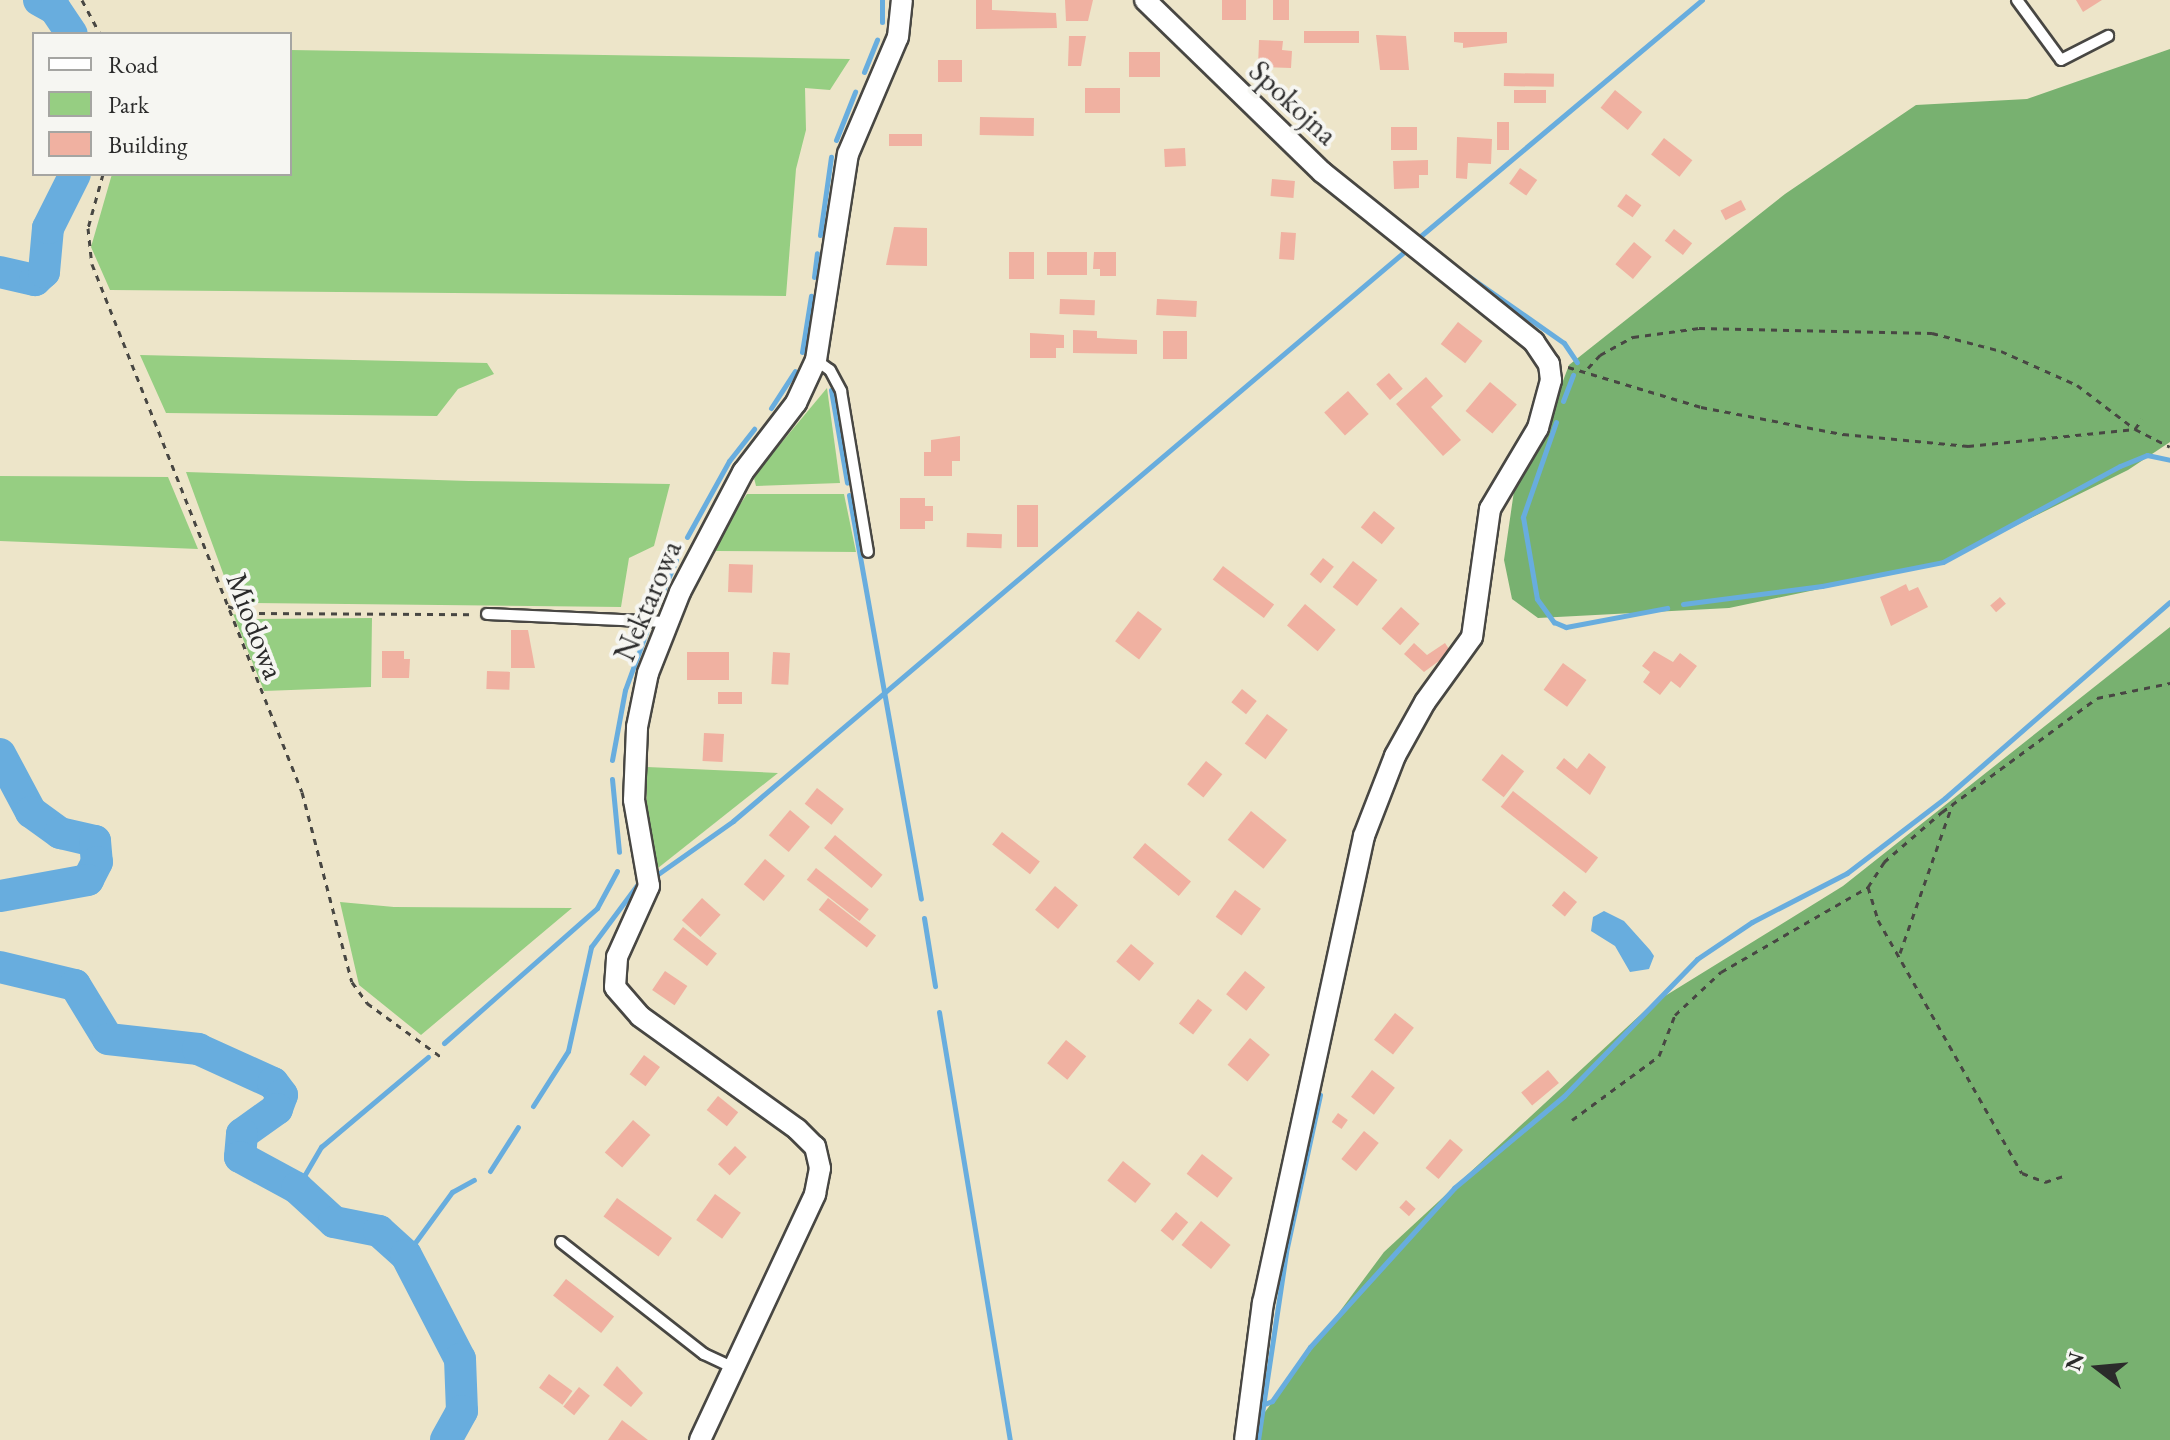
<!DOCTYPE html>
<style>
body{margin:0}
#map{position:relative;width:2170px;height:1440px;overflow:hidden;background:#ede5c9;font-family:"EB Garamond",serif}
div>[style]{position:absolute}
.green>*{inset:0;background:#96ce82}
.forest>*{inset:0;background:#78b170}
.water>*{inset:0;background:#68adde}
.stream>*{height:5px;margin:-2.5px;padding:0 2.5px;transform-origin:2.5px;border-radius:2.5px;background:#68adde}
.river>*{height:32px;margin:-16px;padding:0 16px;transform-origin:16px;border-radius:16px;background:#68adde}
.building>*{inset:0;background:#f0b1a1;transform-origin:0 0}
.path>*{height:3px;margin-top:-1.5px;transform-origin:0;background:repeating-linear-gradient(90deg,#484743 0 6px,transparent 0 12px)}
.roads{filter:drop-shadow(2px 0 #484743) drop-shadow(-2px 0 #484743) drop-shadow(0 2px #484743) drop-shadow(0 -2px #484743)}
.service>*{height:10px;margin:-5px;padding:0 5px;transform-origin:5px;border-radius:5px;background:#fff}
.minor>*{height:20px;margin:-10px;padding:0 10px;transform-origin:10px;border-radius:10px;background:#fff}
span{translate:-50% -50%;white-space:nowrap;text-align:center;line-height:1.15;-webkit-text-stroke:8px #f6f6f2;paint-order:stroke}
.street-label{font-size:30px;color:#2b2b2b}
.legend{position:absolute;left:32px;top:32px;width:260px;height:144px;box-sizing:border-box;background:#f6f6f2;border:2px solid #a5a5a2;margin:0;padding:10px 14px;list-style:none;font-size:24px;color:#2b2b2b}
.legend li{display:flex;align-items:center;gap:16px;height:40px}
.legend b{width:40px;border:2px solid #a5a5a2}
.north{position:absolute;left:2058px;top:1328px;width:80px;height:80px;-webkit-text-stroke:6px #f6f6f2;paint-order:stroke;rotate:286deg;font-size:22px;font-weight:700;line-height:32px;text-align:center;color:#2b2b2b}
.north::after{content:'';display:block;margin:auto;width:28px;height:36px;background:#2b2b2b;clip-path:polygon(50% 0,100% 100%,50% 72%,0 100%)}
</style>
<div id="map">
<div class="green">
<i style="clip-path:polygon(290px 50px,850px 59px,830px 90px,805px 88px,806px 130px,796px 169px,786px 296px,110px 290px,91px 247px,112px 174px,290px 174px)"></i>
<i style="clip-path:polygon(140px 355px,487px 363px,494px 374px,458px 389px,437px 416px,166px 413px)"></i>
<i style="clip-path:polygon(827px 388px,840px 483px,756px 486px,754px 478px,767px 460px)"></i>
<i style="clip-path:polygon(186px 472px,469px 481px,670px 484px,654px 546px,629px 558px,621px 607px,248px 603px,231px 595px)"></i>
<i style="clip-path:polygon(0 476px,168px 477px,198px 549px,0 541px)"></i>
<i style="clip-path:polygon(747px 494px,844px 494px,856px 552px,716px 551px,713px 545px)"></i>
<i style="clip-path:polygon(233px 614px,256px 619px,372px 618px,371px 687px,264px 691px)"></i>
<i style="clip-path:polygon(647px 767px,778px 773px,658px 868px,646px 823px)"></i>
<i style="clip-path:polygon(340px 902px,394px 907px,572px 908px,421px 1035px,359px 985px)"></i>
</div>
<div class="forest">
<i style="clip-path:polygon(2170px 49px,2170px 442px,2128px 470px,1938px 564px,1729px 608px,1538px 618px,1512px 599px,1504px 560px,1514px 491px,1538px 447px,1569px 365px,1785px 194px,1916px 105px,2027px 99px)"></i>
<i style="clip-path:polygon(2170px 627px,2170px 1440px,1258px 1440px,1259px 1420px,1384px 1252px,1652px 1004px,1843px 886px)"></i>
</div>
<div class="water">
<i style="clip-path:polygon(1604px 911px,1624px 921px,1650px 950px,1654px 956px,1649px 969px,1630px 972px,1615px 946px,1591px 931px,1593px 917px)"></i>
</div>
<div class="stream">
<i style="left:882px;top:0;width:22px;rotate:90deg"></i>
<i style="left:864px;top:72px;width:35px;rotate:-68deg"></i>
<i style="left:836px;top:140px;width:52px;rotate:-68.4deg"></i>
<i style="left:820px;top:235px;width:79px;rotate:-82deg"></i>
<i style="left:1417px;top:239px;width:372px;rotate:-40deg"></i>
<i style="left:1464px;top:273px;width:122px;rotate:35deg"></i>
<i style="left:1564px;top:343px;width:23px;rotate:56deg"></i>
<i style="left:814px;top:277px;width:24px;rotate:-83deg"></i>
<i style="left:802px;top:352px;width:57px;rotate:-80.9deg"></i>
<i style="left:831px;top:390px;width:94px;rotate:80.2deg"></i>
<i style="left:1563px;top:401px;width:28px;rotate:-69deg"></i>
<i style="left:771px;top:408px;width:44px;rotate:-57deg"></i>
<i style="left:1556px;top:422px;width:101px;rotate:109.2deg"></i>
<i style="left:1523px;top:517px;width:83px;rotate:80.3deg"></i>
<i style="left:1537px;top:599px;width:29px;rotate:54deg"></i>
<i style="left:1554px;top:622px;width:13px;rotate:23deg"></i>
<i style="left:1566px;top:627px;width:103px;rotate:-10.7deg"></i>
<i style="left:849px;top:495px;width:410px;rotate:79.9deg"></i>
<i style="left:687px;top:537px;width:87px;rotate:-61.1deg"></i>
<i style="left:729px;top:461px;width:41px;rotate:-52deg"></i>
<i style="left:1683px;top:604px;width:140px;rotate:-7.4deg"></i>
<i style="left:1822px;top:586px;width:123px;rotate:-11.2deg"></i>
<i style="left:1943px;top:562px;width:201px;rotate:-28.5deg"></i>
<i style="left:2120px;top:466px;width:29px;rotate:-22deg"></i>
<i style="left:2147px;top:455px;width:24px;rotate:12deg"></i>
<i style="left:656px;top:607px;width:51px;rotate:-66.9deg"></i>
<i style="left:612px;top:760px;width:71px;rotate:-79.5deg"></i>
<i style="left:625px;top:690px;width:67px;rotate:-69.9deg"></i>
<i style="left:612px;top:779px;width:73px;rotate:84.5deg"></i>
<i style="left:658px;top:874px;width:92px;rotate:-35.2deg"></i>
<i style="left:733px;top:821px;width:880px;rotate:-40.3deg"></i>
<i style="left:924px;top:918px;width:69px;rotate:80.8deg"></i>
<i style="left:939px;top:1012px;width:434px;rotate:80.6deg"></i>
<i style="left:444px;top:1043px;width:204px;rotate:-41.4deg"></i>
<i style="left:597px;top:908px;width:42px;rotate:-61.6deg"></i>
<i style="left:533px;top:1106px;width:65px;rotate:-57.5deg"></i>
<i style="left:568px;top:1051px;width:107px;rotate:-77.5deg"></i>
<i style="left:591px;top:947px;width:82px;rotate:-53.4deg"></i>
<i style="left:490px;top:1171px;width:52px;rotate:-57.5deg"></i>
<i style="left:297px;top:1188px;width:48px;rotate:-59.7deg"></i>
<i style="left:321px;top:1147px;width:140px;rotate:-40.1deg"></i>
<i style="left:406px;top:1255px;width:78px;rotate:-53.9deg"></i>
<i style="left:452px;top:1192px;width:25px;rotate:-29deg"></i>
<i style="left:1259px;top:1406px;width:14px;rotate:-21deg"></i>
<i style="left:1272px;top:1401px;width:66px;rotate:-54.9deg"></i>
<i style="left:1310px;top:1347px;width:215px;rotate:-47.8deg"></i>
<i style="left:1454px;top:1188px;width:143px;rotate:-39.9deg"></i>
<i style="left:1564px;top:1096px;width:191px;rotate:-45.8deg"></i>
<i style="left:1697px;top:959px;width:66px;rotate:-33.9deg"></i>
<i style="left:1752px;top:922px;width:107px;rotate:-27.3deg"></i>
<i style="left:1847px;top:873px;width:123px;rotate:-37.4deg"></i>
<i style="left:1945px;top:798px;width:298px;rotate:-41.1deg"></i>
<i style="left:1258px;top:1440px;width:190px;rotate:-81.5deg"></i>
<i style="left:1286px;top:1252px;width:161px;rotate:-77.8deg"></i>
</div>
<div class="river">
<i style="left:39px;top:0;width:18px;rotate:29deg"></i>
<i style="left:55px;top:9px;width:30px;rotate:56deg"></i>
<i style="left:0;top:272px;width:36px;rotate:13deg"></i>
<i style="left:35px;top:280px;width:12px;rotate:-42deg"></i>
<i style="left:44px;top:272px;width:44px;rotate:-84.8deg"></i>
<i style="left:48px;top:228px;width:60px;rotate:-63.4deg"></i>
<i style="left:0;top:754px;width:66px;rotate:61.9deg"></i>
<i style="left:31px;top:812px;width:36px;rotate:36deg"></i>
<i style="left:60px;top:833px;width:36px;rotate:13deg"></i>
<i style="left:95px;top:841px;width:21px;rotate:85deg"></i>
<i style="left:97px;top:862px;width:20px;rotate:117deg"></i>
<i style="left:88px;top:880px;width:89px;rotate:169.7deg"></i>
<i style="left:0;top:967px;width:77px;rotate:13.5deg"></i>
<i style="left:75px;top:985px;width:63px;rotate:58.6deg"></i>
<i style="left:108px;top:1039px;width:91px;rotate:6.3deg"></i>
<i style="left:198px;top:1049px;width:82px;rotate:24.4deg"></i>
<i style="left:273px;top:1083px;width:15px;rotate:53deg"></i>
<i style="left:282px;top:1095px;width:15px;rotate:110deg"></i>
<i style="left:277px;top:1109px;width:43px;rotate:144.5deg"></i>
<i style="left:242px;top:1134px;width:23px;rotate:95deg"></i>
<i style="left:240px;top:1157px;width:65px;rotate:28.5deg"></i>
<i style="left:297px;top:1188px;width:50px;rotate:42.6deg"></i>
<i style="left:334px;top:1222px;width:46px;rotate:11.3deg"></i>
<i style="left:379px;top:1231px;width:36px;rotate:42deg"></i>
<i style="left:406px;top:1255px;width:117px;rotate:62.6deg"></i>
<i style="left:460px;top:1359px;width:52px;rotate:87.8deg"></i>
<i style="left:462px;top:1411px;width:33px;rotate:119deg"></i>
</div>
<div class="building">
<i style="clip-path:polygon(976px 0,992px 0,992px 10px,1056px 13px,1057px 28px,976px 29px)"></i>
<i style="clip-path:polygon(1065px 0,1093px 0,1088px 21px,1066px 21px)"></i>
<i style="left:1222px;top:0;width:24px;height:20px"></i>
<i style="left:1273px;top:0;width:16px;height:20px"></i>
<i style="clip-path:polygon(2076px 0,2102px 0,2083px 12px)"></i>
<i style="left:1359px;top:31px;width:12px;height:55px;rotate:90deg"></i>
<i style="clip-path:polygon(1454px 32px,1507px 32px,1507px 43px,1463px 48px,1463px 43px,1454px 42px)"></i>
<i style="clip-path:polygon(1376px 35px,1406px 36px,1409px 70px,1380px 70px)"></i>
<i style="clip-path:polygon(1069px 36px,1086px 36px,1081px 66px,1068px 66px)"></i>
<i style="clip-path:polygon(1259px 40px,1283px 41px,1282px 50px,1292px 51px,1291px 68px,1258px 67px)"></i>
<i style="left:1160px;top:52px;width:25px;height:31px;rotate:90deg"></i>
<i style="left:938px;top:60px;width:24px;height:22px"></i>
<i style="left:1504px;top:73px;width:50px;height:13px;rotate:1deg"></i>
<i style="left:1085px;top:88px;width:35px;height:25px"></i>
<i style="left:1514px;top:90px;width:32px;height:13px"></i>
<i style="left:1615px;top:90px;width:35px;height:23px;rotate:39deg"></i>
<i style="left:980px;top:117px;width:54px;height:18px;rotate:1deg"></i>
<i style="left:1497px;top:122px;width:12px;height:28px"></i>
<i style="left:1391px;top:127px;width:26px;height:23px"></i>
<i style="left:889px;top:134px;width:33px;height:12px"></i>
<i style="clip-path:polygon(1457px 137px,1492px 139px,1491px 164px,1468px 163px,1467px 179px,1456px 178px)"></i>
<i style="left:1664px;top:138px;width:36px;height:21px;rotate:38deg"></i>
<i style="left:1185px;top:148px;width:18px;height:21px;rotate:87deg"></i>
<i style="clip-path:polygon(1428px 160px,1428px 175px,1419px 175px,1419px 188px,1394px 189px,1393px 161px)"></i>
<i style="left:1520px;top:168px;width:21px;height:19px;rotate:35deg"></i>
<i style="left:1272px;top:179px;width:23px;height:17px;rotate:5deg"></i>
<i style="left:1626px;top:194px;width:19px;height:15px;rotate:36deg"></i>
<i style="left:1741px;top:200px;width:11px;height:23px;rotate:63deg"></i>
<i style="clip-path:polygon(894px 227px,927px 228px,927px 266px,886px 265px)"></i>
<i style="left:1674px;top:229px;width:23px;height:15px;rotate:38deg"></i>
<i style="left:1281px;top:232px;width:15px;height:27px;rotate:4deg"></i>
<i style="left:1634px;top:242px;width:23px;height:29px;rotate:40deg"></i>
<i style="left:1009px;top:252px;width:25px;height:27px"></i>
<i style="left:1047px;top:252px;width:40px;height:23px"></i>
<i style="clip-path:polygon(1094px 252px,1116px 252px,1116px 276px,1100px 276px,1100px 269px,1093px 269px)"></i>
<i style="left:1060px;top:299px;width:35px;height:15px;rotate:2deg"></i>
<i style="left:1157px;top:299px;width:40px;height:16px;rotate:3deg"></i>
<i style="left:1458px;top:322px;width:31px;height:28px;rotate:38deg"></i>
<i style="clip-path:polygon(1073px 330px,1097px 331px,1097px 338px,1137px 340px,1137px 354px,1073px 353px)"></i>
<i style="left:1163px;top:331px;width:24px;height:28px"></i>
<i style="clip-path:polygon(1030px 333px,1064px 335px,1064px 348px,1056px 348px,1056px 358px,1030px 358px)"></i>
<i style="left:1389px;top:373px;width:21px;height:17px;rotate:49deg"></i>
<i style="clip-path:polygon(1426px 377px,1443px 396px,1431px 407px,1461px 440px,1443px 456px,1396px 404px)"></i>
<i style="left:1490px;top:382px;width:35px;height:38px;rotate:40deg"></i>
<i style="left:1348px;top:391px;width:31px;height:32px;rotate:48deg"></i>
<i style="clip-path:polygon(960px 436px,960px 461px,952px 461px,952px 476px,924px 476px,924px 452px,931px 452px,931px 440px)"></i>
<i style="clip-path:polygon(900px 498px,925px 498px,925px 506px,933px 506px,933px 521px,925px 521px,925px 529px,900px 529px)"></i>
<i style="left:1017px;top:505px;width:21px;height:42px"></i>
<i style="left:1374px;top:511px;width:27px;height:21px;rotate:39deg"></i>
<i style="left:967px;top:533px;width:35px;height:14px;rotate:2deg"></i>
<i style="left:1323px;top:558px;width:14px;height:21px;rotate:39deg"></i>
<i style="left:1353px;top:561px;width:31px;height:33px;rotate:38deg"></i>
<i style="left:729px;top:564px;width:24px;height:28px;rotate:2deg"></i>
<i style="left:1223px;top:566px;width:64px;height:17px;rotate:37deg"></i>
<i style="clip-path:polygon(1906px 584px,1909px 591px,1918px 587px,1928px 607px,1891px 626px,1880px 597px)"></i>
<i style="left:2000px;top:597px;width:9px;height:13px;rotate:49deg"></i>
<i style="left:1305px;top:604px;width:40px;height:28px;rotate:40deg"></i>
<i style="left:1401px;top:607px;width:25px;height:29px;rotate:42deg"></i>
<i style="left:1138px;top:611px;width:30px;height:38px;rotate:37deg"></i>
<i style="clip-path:polygon(511px 630px,528px 630px,535px 668px,511px 668px)"></i>
<i style="clip-path:polygon(1414px 643px,1427px 655px,1445px 643px,1451px 652px,1424px 672px,1404px 654px)"></i>
<i style="clip-path:polygon(382px 651px,404px 651px,404px 659px,410px 659px,409px 678px,382px 678px)"></i>
<i style="clip-path:polygon(1654px 651px,1673px 662px,1680px 653px,1697px 666px,1680px 688px,1671px 681px,1660px 695px,1643px 682px,1650px 672px,1642px 666px)"></i>
<i style="left:687px;top:652px;width:42px;height:28px"></i>
<i style="left:773px;top:652px;width:17px;height:32px;rotate:3deg"></i>
<i style="left:1563px;top:663px;width:29px;height:33px;rotate:36deg"></i>
<i style="left:487px;top:671px;width:23px;height:18px;rotate:2deg"></i>
<i style="left:1242px;top:689px;width:19px;height:17px;rotate:39deg"></i>
<i style="left:742px;top:692px;width:12px;height:24px;rotate:90deg"></i>
<i style="left:1267px;top:714px;width:26px;height:37px;rotate:37deg"></i>
<i style="left:704px;top:733px;width:20px;height:28px;rotate:3deg"></i>
<i style="clip-path:polygon(1589px 753px,1606px 767px,1590px 795px,1556px 768px,1564px 758px,1577px 769px)"></i>
<i style="left:1502px;top:754px;width:28px;height:33px;rotate:38deg"></i>
<i style="left:1206px;top:761px;width:21px;height:30px;rotate:39deg"></i>
<i style="left:817px;top:788px;width:34px;height:20px;rotate:38deg"></i>
<i style="left:1513px;top:791px;width:108px;height:20px;rotate:38deg"></i>
<i style="left:790px;top:810px;width:26px;height:33px;rotate:40deg"></i>
<i style="left:1251px;top:811px;width:46px;height:37px;rotate:39deg"></i>
<i style="left:1002px;top:832px;width:48px;height:16px;rotate:38deg"></i>
<i style="left:835px;top:835px;width:62px;height:17px;rotate:40deg"></i>
<i style="left:1145px;top:843px;width:60px;height:19px;rotate:40deg"></i>
<i style="left:765px;top:859px;width:26px;height:33px;rotate:40deg"></i>
<i style="left:816px;top:868px;width:67px;height:15px;rotate:38deg"></i>
<i style="left:1055px;top:886px;width:30px;height:31px;rotate:40deg"></i>
<i style="left:1235px;top:890px;width:32px;height:33px;rotate:36deg"></i>
<i style="left:1564px;top:891px;width:17px;height:19px;rotate:40deg"></i>
<i style="left:702px;top:898px;width:25px;height:30px;rotate:42deg"></i>
<i style="left:828px;top:898px;width:61px;height:15px;rotate:38deg"></i>
<i style="left:683px;top:927px;width:43px;height:16px;rotate:38deg"></i>
<i style="left:1131px;top:944px;width:30px;height:23px;rotate:40deg"></i>
<i style="left:665px;top:971px;width:27px;height:23px;rotate:34deg"></i>
<i style="left:1245px;top:971px;width:26px;height:30px;rotate:39deg"></i>
<i style="left:1198px;top:999px;width:18px;height:31px;rotate:38deg"></i>
<i style="left:1395px;top:1013px;width:24px;height:34px;rotate:38deg"></i>
<i style="left:1250px;top:1038px;width:26px;height:35px;rotate:40deg"></i>
<i style="left:1066px;top:1040px;width:26px;height:30px;rotate:39deg"></i>
<i style="left:644px;top:1055px;width:20px;height:24px;rotate:37deg"></i>
<i style="left:1372px;top:1070px;width:29px;height:34px;rotate:38deg"></i>
<i style="left:1548px;top:1070px;width:17px;height:35px;rotate:50deg"></i>
<i style="left:718px;top:1096px;width:26px;height:18px;rotate:39deg"></i>
<i style="left:1338px;top:1113px;width:12px;height:11px;rotate:35deg"></i>
<i style="left:633px;top:1120px;width:23px;height:43px;rotate:41deg"></i>
<i style="left:1364px;top:1131px;width:19px;height:36px;rotate:39deg"></i>
<i style="left:1450px;top:1139px;width:17px;height:38px;rotate:40deg"></i>
<i style="left:735px;top:1146px;width:16px;height:25px;rotate:43deg"></i>
<i style="left:1202px;top:1154px;width:39px;height:25px;rotate:38deg"></i>
<i style="left:1123px;top:1161px;width:36px;height:25px;rotate:39deg"></i>
<i style="left:715px;top:1194px;width:32px;height:32px;rotate:36deg"></i>
<i style="left:617px;top:1198px;width:68px;height:23px;rotate:36deg"></i>
<i style="left:1406px;top:1200px;width:13px;height:10px;rotate:42deg"></i>
<i style="left:1176px;top:1212px;width:16px;height:24px;rotate:40deg"></i>
<i style="left:1201px;top:1221px;width:38px;height:31px;rotate:39deg"></i>
<i style="left:566px;top:1279px;width:61px;height:21px;rotate:38deg"></i>
<i style="clip-path:polygon(617px 1366px,643px 1393px,631px 1407px,603px 1385px)"></i>
<i style="left:549px;top:1374px;width:29px;height:17px;rotate:36deg"></i>
<i style="left:579px;top:1387px;width:14px;height:25px;rotate:39deg"></i>
<i style="clip-path:polygon(622px 1420px,648px 1440px,608px 1440px)"></i>
</div>
<div class="path">
<i style="left:82px;top:0;width:38px;rotate:62deg"></i>
<i style="left:103px;top:174px;width:56px;rotate:105.5deg"></i>
<i style="left:88px;top:228px;width:36px;rotate:84deg"></i>
<i style="left:92px;top:264px;width:568px;rotate:68.31deg"></i>
<i style="left:302px;top:792px;width:196px;rotate:75.3deg"></i>
<i style="left:352px;top:982px;width:26px;rotate:54deg"></i>
<i style="left:367px;top:1003px;width:95px;rotate:36deg"></i>
<i style="left:1568px;top:367px;width:139px;rotate:16.7deg"></i>
<i style="left:1701px;top:407px;width:145px;rotate:10.8deg"></i>
<i style="left:1843px;top:434px;width:126px;rotate:5.5deg"></i>
<i style="left:1968px;top:446px;width:168px;rotate:-5.8deg"></i>
<i style="left:2135px;top:429px;width:39px;rotate:27deg"></i>
<i style="left:1588px;top:368px;width:18px;rotate:-47deg"></i>
<i style="left:1600px;top:355px;width:38px;rotate:-29deg"></i>
<i style="left:1633px;top:337px;width:67px;rotate:-7.8deg"></i>
<i style="left:1699px;top:328px;width:233px;rotate:1.2deg"></i>
<i style="left:1932px;top:333px;width:71px;rotate:14.6deg"></i>
<i style="left:2001px;top:351px;width:83px;rotate:24.1deg"></i>
<i style="left:2077px;top:385px;width:73px;rotate:37.2deg"></i>
<i style="left:2135px;top:429px;width:12px;rotate:-55deg"></i>
<i style="left:228px;top:606px;width:20px;rotate:20deg"></i>
<i style="left:247px;top:613px;width:228px;rotate:0.3deg"></i>
<i style="left:1868px;top:887px;width:34px;rotate:73deg"></i>
<i style="left:1878px;top:920px;width:291px;rotate:60.4deg"></i>
<i style="left:2022px;top:1173px;width:25px;rotate:21deg"></i>
<i style="left:2045px;top:1182px;width:19px;rotate:-18deg"></i>
<i style="left:1900px;top:953px;width:157px;rotate:-70.6deg"></i>
<i style="left:1572px;top:1120px;width:108px;rotate:-36.3deg"></i>
<i style="left:1659px;top:1056px;width:44px;rotate:-68.7deg"></i>
<i style="left:1675px;top:1015px;width:63px;rotate:-43.1deg"></i>
<i style="left:1721px;top:972px;width:170px;rotate:-30deg"></i>
<i style="left:1868px;top:887px;width:30px;rotate:-57deg"></i>
<i style="left:1884px;top:862px;width:77px;rotate:-40.8deg"></i>
<i style="left:1942px;top:812px;width:192px;rotate:-36.3deg"></i>
<i style="left:2097px;top:698px;width:75px;rotate:-11.6deg"></i>
</div>
<div class="roads">
<div class="service">
<i style="left:2017px;top:0;width:74px;rotate:53.7deg"></i>
<i style="left:2061px;top:60px;width:53px;rotate:-27.1deg"></i>
<i style="left:816px;top:360px;width:17px;rotate:36deg"></i>
<i style="left:830px;top:370px;width:24px;rotate:62deg"></i>
<i style="left:841px;top:391px;width:163px;rotate:80.5deg"></i>
<i style="left:487px;top:614px;width:179px;rotate:2.6deg"></i>
<i style="left:561px;top:1242px;width:182px;rotate:38.1deg"></i>
<i style="left:704px;top:1354px;width:31px;rotate:25deg"></i>
</div>
<div class="minor">
<i style="left:1145px;top:0;width:247px;rotate:44.2deg"></i>
<i style="left:1322px;top:172px;width:272px;rotate:38.7deg"></i>
<i style="left:1534px;top:342px;width:27px;rotate:56deg"></i>
<i style="left:1549px;top:364px;width:16px;rotate:83deg"></i>
<i style="left:1551px;top:380px;width:50px;rotate:105.2deg"></i>
<i style="left:1538px;top:428px;width:94px;rotate:120.7deg"></i>
<i style="left:1490px;top:509px;width:129px;rotate:98deg"></i>
<i style="left:1472px;top:637px;width:80px;rotate:125.9deg"></i>
<i style="left:1425px;top:702px;width:62px;rotate:119.1deg"></i>
<i style="left:1395px;top:756px;width:86px;rotate:111.2deg"></i>
<i style="left:1364px;top:836px;width:477px;rotate:102.2deg"></i>
<i style="left:1263px;top:1302px;width:139px;rotate:97.4deg"></i>
<i style="left:700px;top:1440px;width:272px;rotate:-64.9deg"></i>
<i style="left:815px;top:1194px;width:26px;rotate:-79deg"></i>
<i style="left:820px;top:1168px;width:22px;rotate:-103deg"></i>
<i style="left:815px;top:1147px;width:25px;rotate:-135deg"></i>
<i style="left:797px;top:1129px;width:193px;rotate:-144.3deg"></i>
<i style="left:640px;top:1016px;width:38px;rotate:-131deg"></i>
<i style="left:615px;top:987px;width:30px;rotate:-86deg"></i>
<i style="left:617px;top:957px;width:78px;rotate:-65.7deg"></i>
<i style="left:649px;top:886px;width:87px;rotate:-99.9deg"></i>
<i style="left:634px;top:800px;width:73px;rotate:-87.6deg"></i>
<i style="left:637px;top:727px;width:55px;rotate:-78.5deg"></i>
<i style="left:648px;top:673px;width:87px;rotate:-68.4deg"></i>
<i style="left:680px;top:592px;width:136px;rotate:-62.3deg"></i>
<i style="left:743px;top:472px;width:87px;rotate:-52.5deg"></i>
<i style="left:796px;top:403px;width:47px;rotate:-65.1deg"></i>
<i style="left:816px;top:360px;width:208px;rotate:-81.2deg"></i>
<i style="left:848px;top:154px;width:127px;rotate:-66.9deg"></i>
<i style="left:898px;top:37px;width:37px;rotate:-84deg"></i>
</div>
</div>
<div class="street-label">
<span style="left:1293px;top:103px;rotate:43deg">Spokojna</span>
<span style="left:648px;top:601px;rotate:-67deg">Nektarowa</span>
<span style="left:255px;top:626px;rotate:69deg">Miodowa</span>
</div>
<ul class="legend">
<li><b style="height:10px;background:#fff"></b>Road</li>
<li><b style="height:22px;background:#96ce82"></b>Park</li>
<li><b style="height:22px;background:#f0b1a1"></b>Building</li>
</ul>
<div class="north">N</div>
</div>
